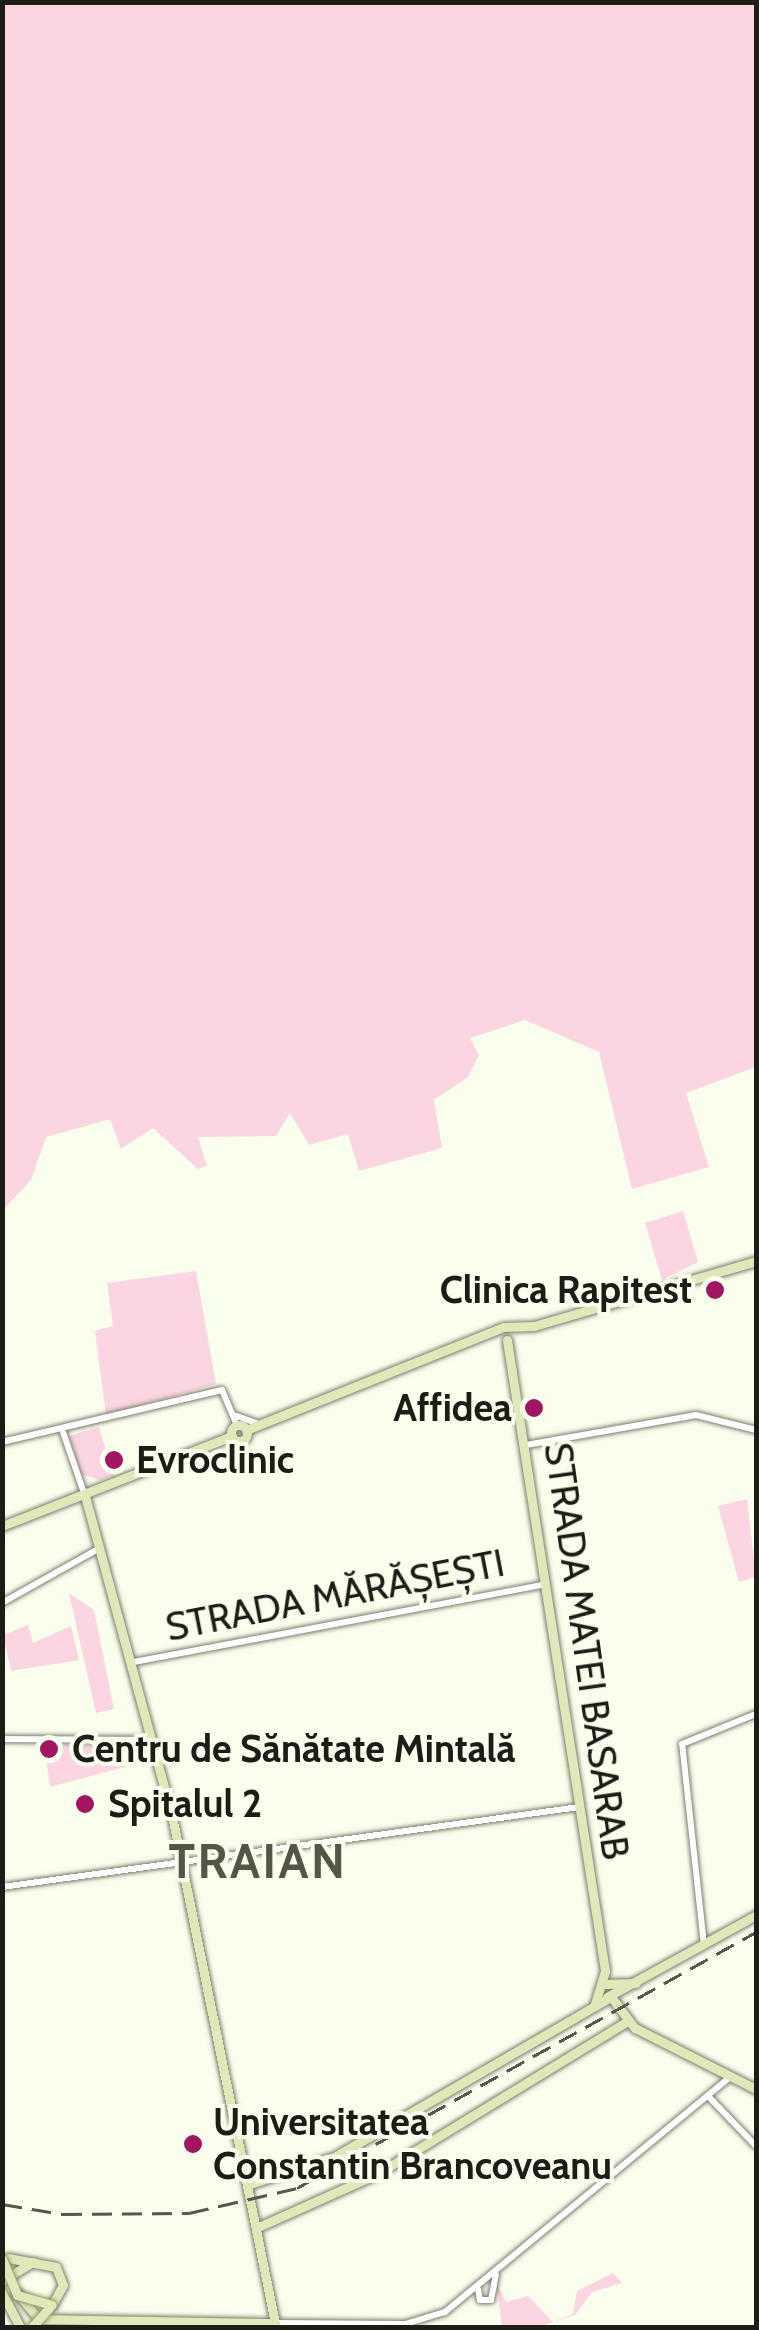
<!DOCTYPE html>
<meta charset="utf-8">
<style>
body{margin:0}
#map{position:relative;width:759px;height:2330px;overflow:hidden;background:#fafeec;font-family:Cabin,sans-serif}
div>[style]{position:absolute}
.green>*{inset:0;background:#fbd5e2}
.roads{filter:drop-shadow(0 0 2px #7b7e6f) drop-shadow(0 0 2px #7b7e6f)}
.minor>*{height:6px;margin:-3px;padding:0 3px;transform-origin:3px;border-radius:3px;background:#fff}
.major>*{height:9px;margin:-4.5px;padding:0 4.5px;transform-origin:4.5px;border-radius:4.5px;background:#dfe8b8}
.major>.ring{margin:-4.5px;padding:0;box-sizing:content-box;background:none;border:9px solid #dfe8b8;border-radius:50%}
.rail>*{height:2.5px;margin-top:-1.25px;transform-origin:0;background:repeating-linear-gradient(90deg,#56584f 0 20px,transparent 0 30px)}
.bridges{filter:drop-shadow(0 0 2px #8d9761) drop-shadow(0 0 2px #8d9761)}
.major-bridge>*{height:9px;margin:-4.5px;padding:0 4.5px;transform-origin:4.5px;border-radius:4.5px;background:#dfe8b8}
.dots>*{width:28px;height:28px;translate:-50% -50%;box-sizing:border-box;border:5px solid #fafeec;border-radius:50%}
span{translate:-50% -50%;white-space:nowrap;text-align:center;line-height:1.15;-webkit-text-stroke:8px #fafeec;paint-order:stroke}
.poi-label{font-size:38px;color:#1c1d17;font-weight:700}
.right{translate:-100% -50%;text-align:right}
.left{translate:0 -50%;text-align:left}
.street-label{font-size:38px;color:#1c1d17}
.district-label{font-size:48px;color:#535647;font-weight:700;letter-spacing:2.5px}
.frame{position:absolute;inset:0;border:5px solid #1c1d17;pointer-events:none}
</style>
<div id="map">
<div class="green">
<i style="clip-path:polygon(3px 2px,756px 3px,756px 1067px,686px 1093px,709px 1167px,632px 1189px,599px 1052px,525px 1020px,470px 1038px,479px 1055px,468px 1077px,434px 1100px,442px 1148px,359px 1171px,348px 1134px,309px 1145px,290px 1113px,276px 1136px,198px 1137px,207px 1166px,198px 1169px,153px 1128px,121px 1149px,110px 1119px,46px 1137px,31px 1180px,3px 1210px)"></i>
<i style="clip-path:polygon(683px 1211px,698px 1262px,662px 1280px,645px 1223px)"></i>
<i style="clip-path:polygon(196px 1271px,216px 1384px,106px 1415px,95px 1331px,113px 1326px,107px 1283px)"></i>
<i style="clip-path:polygon(99px 1427px,114px 1476px,100px 1480px,81px 1474px,69px 1436px)"></i>
<i style="clip-path:polygon(747px 1499px,756px 1577px,739px 1582px,718px 1506px)"></i>
<i style="clip-path:polygon(69px 1593px,94px 1610px,114px 1709px,96px 1713px)"></i>
<i style="clip-path:polygon(28px 1625px,33px 1643px,71px 1626px,79px 1660px,11px 1671px,3px 1635px)"></i>
<i style="clip-path:polygon(44px 1744px,139px 1746px,143px 1762px,50px 1787px)"></i>
<i style="clip-path:polygon(613px 2273px,622px 2283px,592px 2292px,575px 2315px,538px 2327px,502px 2328px,496px 2282px,506px 2302px,528px 2296px,553px 2322px,573px 2314px,577px 2291px)"></i>
</div>
<div class="roads">
<div class="minor">
<i style="left:234px;top:1415px;width:27px;rotate:20deg"></i>
<i style="left:63px;top:1432px;width:68px;rotate:71deg"></i>
<i style="left:2px;top:1442px;width:226px;rotate:-13.3deg"></i>
<i style="left:222px;top:1390px;width:39px;rotate:67deg"></i>
<i style="left:526px;top:1445px;width:173px;rotate:-10deg"></i>
<i style="left:696px;top:1415px;width:62px;rotate:14deg"></i>
<i style="left:2px;top:1603px;width:112px;rotate:-29.3deg"></i>
<i style="left:134px;top:1662px;width:418px;rotate:-10.7deg"></i>
<i style="left:2px;top:1739px;width:149px;rotate:0.4deg"></i>
<i style="left:2px;top:1887px;width:583px;rotate:-7.89deg"></i>
<i style="left:704px;top:1945px;width:202px;rotate:-96.2deg"></i>
<i style="left:682px;top:1744px;width:80px;rotate:-22.1deg"></i>
<i style="left:710px;top:2098px;width:66px;rotate:46.2deg"></i>
<i style="left:478px;top:2289px;width:11px;rotate:80deg"></i>
<i style="left:480px;top:2300px;width:11px"></i>
<i style="left:491px;top:2300px;width:26px;rotate:-79deg"></i>
<i style="left:275px;top:2323px;width:130px;rotate:0.4deg"></i>
<i style="left:405px;top:2324px;width:42px;rotate:-16.7deg"></i>
<i style="left:445px;top:2312px;width:371px;rotate:-39.5deg"></i>
</div>
<div class="major">
<i style="left:507px;top:1340px;width:639px;rotate:81.17deg"></i>
<i style="left:605px;top:1971px;width:37px;rotate:107deg"></i>
<i class="ring" style="left:231px;top:1425px;width:7px;height:7px"></i>
<i style="left:246px;top:1430px;width:277px;rotate:-21.8deg"></i>
<i style="left:503px;top:1327px;width:31px;rotate:-2deg"></i>
<i style="left:534px;top:1326px;width:231px;rotate:-16.3deg"></i>
<i style="left:85px;top:1496px;width:332px;rotate:74.8deg"></i>
<i style="left:172px;top:1816px;width:522px;rotate:78.52deg"></i>
<i style="left:2px;top:1526px;width:247px;rotate:-21.4deg"></i>
<i style="left:605px;top:1984px;width:31px;rotate:-2deg"></i>
<i style="left:607px;top:1997px;width:170px;rotate:-28.8deg"></i>
<i style="left:612px;top:1998px;width:38px;rotate:53deg"></i>
<i style="left:635px;top:2028px;width:136px;rotate:26.8deg"></i>
<i style="left:247px;top:2185px;width:94px;rotate:-18deg"></i>
<i style="left:336px;top:2156px;width:315px;rotate:-30.1deg"></i>
<i style="left:256px;top:2228px;width:133px;rotate:-24.1deg"></i>
<i style="left:377px;top:2174px;width:292px;rotate:-31.4deg"></i>
<i style="left:8px;top:2258px;width:49px;rotate:10.6deg"></i>
<i style="left:56px;top:2267px;width:19px;rotate:69deg"></i>
<i style="left:63px;top:2285px;width:23px;rotate:119deg"></i>
<i style="left:2px;top:2281px;width:36px;rotate:-32deg"></i>
<i style="left:2px;top:2293px;width:40px;rotate:62deg"></i>
<i style="left:17px;top:2293px;width:34px;rotate:50deg"></i>
<i style="left:39px;top:2319px;width:236px;rotate:1deg"></i>
</div>
</div>
<div class="rail">
<i style="left:2px;top:2204px;width:61px;rotate:9.5deg"></i>
<i style="left:62px;top:2214px;width:127px;rotate:-0.5deg"></i>
<i style="left:189px;top:2213px;width:111px;rotate:-13deg"></i>
<i style="left:297px;top:2188px;width:526px;rotate:-29.15deg"></i>
</div>
<div class="bridges">
<div class="major-bridge">
<i style="left:2px;top:2259px;width:39px;rotate:67deg"></i>
<i style="left:17px;top:2295px;width:36px;rotate:16deg"></i>
<i style="left:31px;top:2328px;width:27px;rotate:-48deg"></i>
</div>
</div>
<div class="dots">
<i style="left:715px;top:1290px;background:#a11660"></i>
<i style="left:534px;top:1408px;background:#a11660"></i>
<i style="left:114px;top:1460px;background:#a11660"></i>
<i style="left:49px;top:1749px;background:#a11660"></i>
<i style="left:85px;top:1804px;background:#a11660"></i>
<i style="left:193px;top:2144px;background:#a11660"></i>
</div>
<div class="poi-label">
<span class="right" style="left:692px;top:1290px">Clinica Rapitest</span>
<span class="right" style="left:512px;top:1408px">Affidea</span>
<span class="left" style="left:136px;top:1460px">Evroclinic</span>
<span class="left" style="left:72px;top:1749px">Centru de Sănătate Mintală</span>
<span class="left" style="left:108px;top:1804px">Spitalul 2</span>
<span class="left" style="left:213px;top:2144px">Universitatea<br>Constantin Brancoveanu</span>
</div>
<div class="street-label">
<span style="left:335px;top:1595px;rotate:-11deg">STRADA MĂRĂȘEȘTI</span>
<span style="left:587px;top:1651px;rotate:82deg">STRADA MATEI BASARAB</span>
</div>
<div class="district-label">
<span style="left:258px;top:1862px">TRAIAN</span>
</div>
<div class="frame"></div>
</div>
